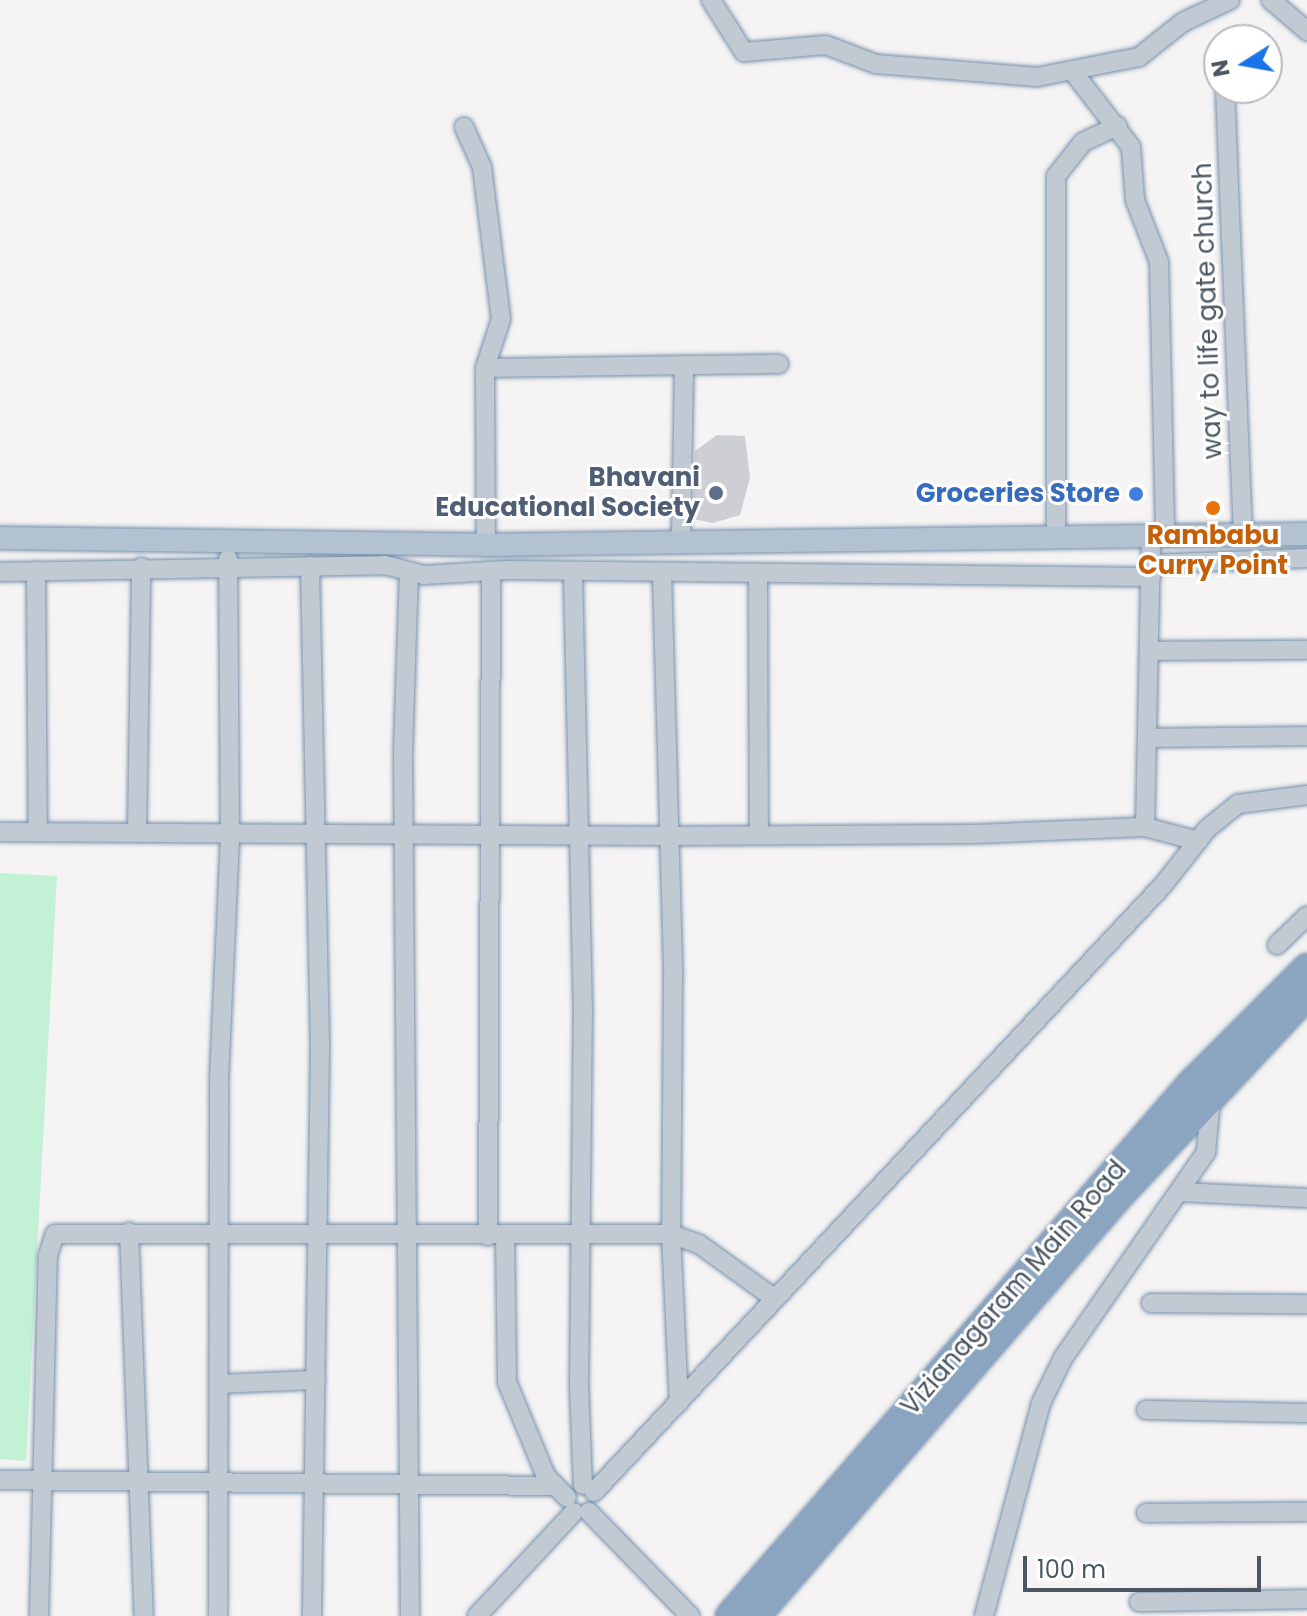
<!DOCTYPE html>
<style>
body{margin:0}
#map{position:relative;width:1307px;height:1616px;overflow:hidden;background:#f5f3f3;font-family:Poppins,sans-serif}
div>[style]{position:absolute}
.green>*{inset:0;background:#c3f1d5}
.building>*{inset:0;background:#cdcfd5}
.roads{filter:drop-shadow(0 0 2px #7690ad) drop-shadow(0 0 2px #7690ad)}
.minor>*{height:18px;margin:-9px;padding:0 9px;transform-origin:9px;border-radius:9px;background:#c1cad2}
.major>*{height:22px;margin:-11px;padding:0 11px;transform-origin:11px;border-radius:11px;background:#b3c2d1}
.highway>*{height:26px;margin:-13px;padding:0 13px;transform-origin:13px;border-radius:13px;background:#8ba5c1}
.dots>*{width:22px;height:22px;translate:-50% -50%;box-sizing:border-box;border:4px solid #fff;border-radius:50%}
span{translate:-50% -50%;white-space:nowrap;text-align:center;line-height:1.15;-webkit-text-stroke:6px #fff;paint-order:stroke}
.street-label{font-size:26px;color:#4a5661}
.service-label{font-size:26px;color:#4e5e75;font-weight:700}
.right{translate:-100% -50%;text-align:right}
.shop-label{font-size:26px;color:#366cbe;font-weight:700}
.food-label{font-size:26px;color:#c56008;font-weight:700}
.north{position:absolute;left:1203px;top:24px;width:80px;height:80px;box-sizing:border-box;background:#fff;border:2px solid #b7bbc0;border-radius:50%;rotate:259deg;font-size:22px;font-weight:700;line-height:32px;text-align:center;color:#4a5661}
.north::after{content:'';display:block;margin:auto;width:28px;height:36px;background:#1a73e8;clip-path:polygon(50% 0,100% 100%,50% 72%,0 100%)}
.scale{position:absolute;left:1023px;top:1556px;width:238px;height:36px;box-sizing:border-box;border:4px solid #4a5661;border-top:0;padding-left:10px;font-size:24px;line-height:28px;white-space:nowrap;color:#4a5661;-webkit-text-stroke:6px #fff;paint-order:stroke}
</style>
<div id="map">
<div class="green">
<i style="clip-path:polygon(0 873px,57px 876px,26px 1461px,0 1459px)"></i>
</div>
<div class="building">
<i style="clip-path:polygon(717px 435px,745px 436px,750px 478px,740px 515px,713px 523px,693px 519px,695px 451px)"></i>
</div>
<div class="roads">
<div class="minor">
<i style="left:711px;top:0;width:62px;rotate:57.6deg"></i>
<i style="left:744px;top:52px;width:82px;rotate:-4.9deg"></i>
<i style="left:826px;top:45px;width:53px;rotate:20.8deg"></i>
<i style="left:876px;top:64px;width:162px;rotate:4.6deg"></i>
<i style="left:1037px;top:77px;width:104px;rotate:-11.1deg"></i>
<i style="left:1139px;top:57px;width:56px;rotate:-38.5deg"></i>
<i style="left:1183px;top:22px;width:52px;rotate:-25.1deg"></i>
<i style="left:1271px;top:0;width:48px;rotate:40.7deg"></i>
<i style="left:1074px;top:73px;width:93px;rotate:52.4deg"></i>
<i style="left:1131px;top:147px;width:53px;rotate:85.7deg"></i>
<i style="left:1135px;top:200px;width:66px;rotate:68.8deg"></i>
<i style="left:1159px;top:262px;width:271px;rotate:88.7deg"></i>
<i style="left:1225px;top:88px;width:444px;rotate:87.7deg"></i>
<i style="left:464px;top:127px;width:44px;rotate:65.8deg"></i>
<i style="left:482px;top:167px;width:153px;rotate:82.9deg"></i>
<i style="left:501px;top:319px;width:52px;rotate:108.1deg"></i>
<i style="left:485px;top:368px;width:177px;rotate:89.7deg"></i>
<i style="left:485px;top:368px;width:294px;rotate:-0.8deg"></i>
<i style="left:1056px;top:535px;width:359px;rotate:-90deg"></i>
<i style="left:1056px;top:176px;width:43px;rotate:-51.5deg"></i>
<i style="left:1083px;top:142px;width:38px;rotate:-25deg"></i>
<i style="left:681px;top:541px;width:176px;rotate:-89deg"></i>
<i style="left:1151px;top:564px;width:156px;rotate:-2.2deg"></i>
<i style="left:310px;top:566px;width:482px;rotate:88.8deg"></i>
<i style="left:320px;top:1048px;width:568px;rotate:90.81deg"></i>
<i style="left:36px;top:571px;width:261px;rotate:89.6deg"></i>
<i style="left:0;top:572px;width:385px;rotate:-1deg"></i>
<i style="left:385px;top:565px;width:40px;rotate:14.4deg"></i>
<i style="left:424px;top:575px;width:84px;rotate:-3.4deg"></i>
<i style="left:508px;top:570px;width:643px;rotate:0.62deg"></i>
<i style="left:409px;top:572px;width:181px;rotate:91.9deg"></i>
<i style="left:403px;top:753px;width:863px;rotate:89.54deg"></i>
<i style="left:573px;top:572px;width:433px;rotate:88.7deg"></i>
<i style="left:583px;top:1005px;width:381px;rotate:90.6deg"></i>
<i style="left:579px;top:1386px;width:99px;rotate:87.7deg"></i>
<i style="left:662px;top:572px;width:405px;rotate:88.4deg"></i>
<i style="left:673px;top:977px;width:257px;rotate:90.4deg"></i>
<i style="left:671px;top:1234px;width:169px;rotate:87.3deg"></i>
<i style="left:758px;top:573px;width:262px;rotate:89.8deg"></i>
<i style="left:1150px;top:651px;width:157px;rotate:-0.4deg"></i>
<i style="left:1148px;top:738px;width:159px;rotate:-0.7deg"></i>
<i style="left:1145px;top:827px;width:293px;rotate:-88.8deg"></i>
<i style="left:0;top:832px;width:670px;rotate:0.34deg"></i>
<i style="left:670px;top:836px;width:303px;rotate:-0.4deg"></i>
<i style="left:973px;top:834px;width:172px;rotate:-2.3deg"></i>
<i style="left:1145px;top:827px;width:55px;rotate:14.8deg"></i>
<i style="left:137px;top:833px;width:266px;rotate:-89.1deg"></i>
<i style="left:1277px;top:945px;width:42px;rotate:-44deg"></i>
<i style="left:1179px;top:1192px;width:128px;rotate:2.7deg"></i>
<i style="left:129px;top:1232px;width:384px;rotate:87.8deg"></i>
<i style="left:488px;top:1236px;width:665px;rotate:-89.74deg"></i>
<i style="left:505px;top:1236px;width:146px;rotate:89.2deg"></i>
<i style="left:507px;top:1382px;width:102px;rotate:67.5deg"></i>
<i style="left:546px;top:1476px;width:30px;rotate:46deg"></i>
<i style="left:1151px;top:1303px;width:156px;rotate:0.4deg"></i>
<i style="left:220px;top:1384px;width:96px;rotate:-2.4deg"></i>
<i style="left:1146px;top:1410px;width:161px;rotate:1.1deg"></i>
<i style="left:0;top:1480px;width:553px;rotate:0.62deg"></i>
<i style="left:594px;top:1492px;width:832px;rotate:-46.85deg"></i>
<i style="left:1163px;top:885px;width:71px;rotate:-51.8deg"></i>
<i style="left:1207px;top:829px;width:40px;rotate:-39deg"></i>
<i style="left:1238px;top:804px;width:70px;rotate:-7.4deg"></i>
<i style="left:589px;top:1512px;width:145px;rotate:45.8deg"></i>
<i style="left:1146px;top:1513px;width:161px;rotate:-0.4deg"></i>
<i style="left:1139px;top:1602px;width:168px;rotate:-1deg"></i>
<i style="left:39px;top:1616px;width:361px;rotate:-88.6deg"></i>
<i style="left:48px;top:1255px;width:22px;rotate:-72deg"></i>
<i style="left:55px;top:1234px;width:616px"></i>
<i style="left:671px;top:1234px;width:30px;rotate:20deg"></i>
<i style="left:699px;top:1244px;width:92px;rotate:35.8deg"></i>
<i style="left:218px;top:1616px;width:537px;rotate:-89.89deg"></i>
<i style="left:219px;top:1079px;width:246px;rotate:-87.4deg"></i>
<i style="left:230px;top:833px;width:274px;rotate:-90.4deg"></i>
<i style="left:477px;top:1616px;width:142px;rotate:-47deg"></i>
<i style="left:984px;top:1616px;width:220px;rotate:-75deg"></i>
<i style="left:1041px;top:1403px;width:50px;rotate:-63.9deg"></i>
<i style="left:1063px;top:1358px;width:251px;rotate:-55.2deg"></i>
<i style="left:1206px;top:1152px;width:53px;rotate:-84.6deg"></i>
</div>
<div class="major">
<i style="left:0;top:538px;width:486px;rotate:0.8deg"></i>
<i style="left:486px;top:545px;width:821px;rotate:-0.77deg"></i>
</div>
<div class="highway">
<i style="left:729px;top:1616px;width:704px;rotate:-49.09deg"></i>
<i style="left:1190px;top:1084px;width:165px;rotate:-45deg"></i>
<i style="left:757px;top:1616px;width:552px;rotate:-49.18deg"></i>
<i style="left:1118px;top:1198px;width:277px;rotate:-46.9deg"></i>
</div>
</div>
<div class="dots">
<i style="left:716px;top:493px;background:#5c6f8a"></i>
<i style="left:1136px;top:494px;background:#3f7fe0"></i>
<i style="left:1213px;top:508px;background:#e8710a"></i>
</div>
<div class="street-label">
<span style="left:1208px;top:311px;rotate:-92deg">way to life gate church</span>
<span style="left:1014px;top:1288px;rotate:-49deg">Vizianagaram Main Road</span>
</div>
<div class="service-label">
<span class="right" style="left:700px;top:493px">Bhavani<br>Educational Society</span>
</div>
<div class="shop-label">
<span class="right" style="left:1120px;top:494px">Groceries Store</span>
</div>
<div class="food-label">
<span style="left:1213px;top:551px">Rambabu<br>Curry Point</span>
</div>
<div class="north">N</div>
<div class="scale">100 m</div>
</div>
